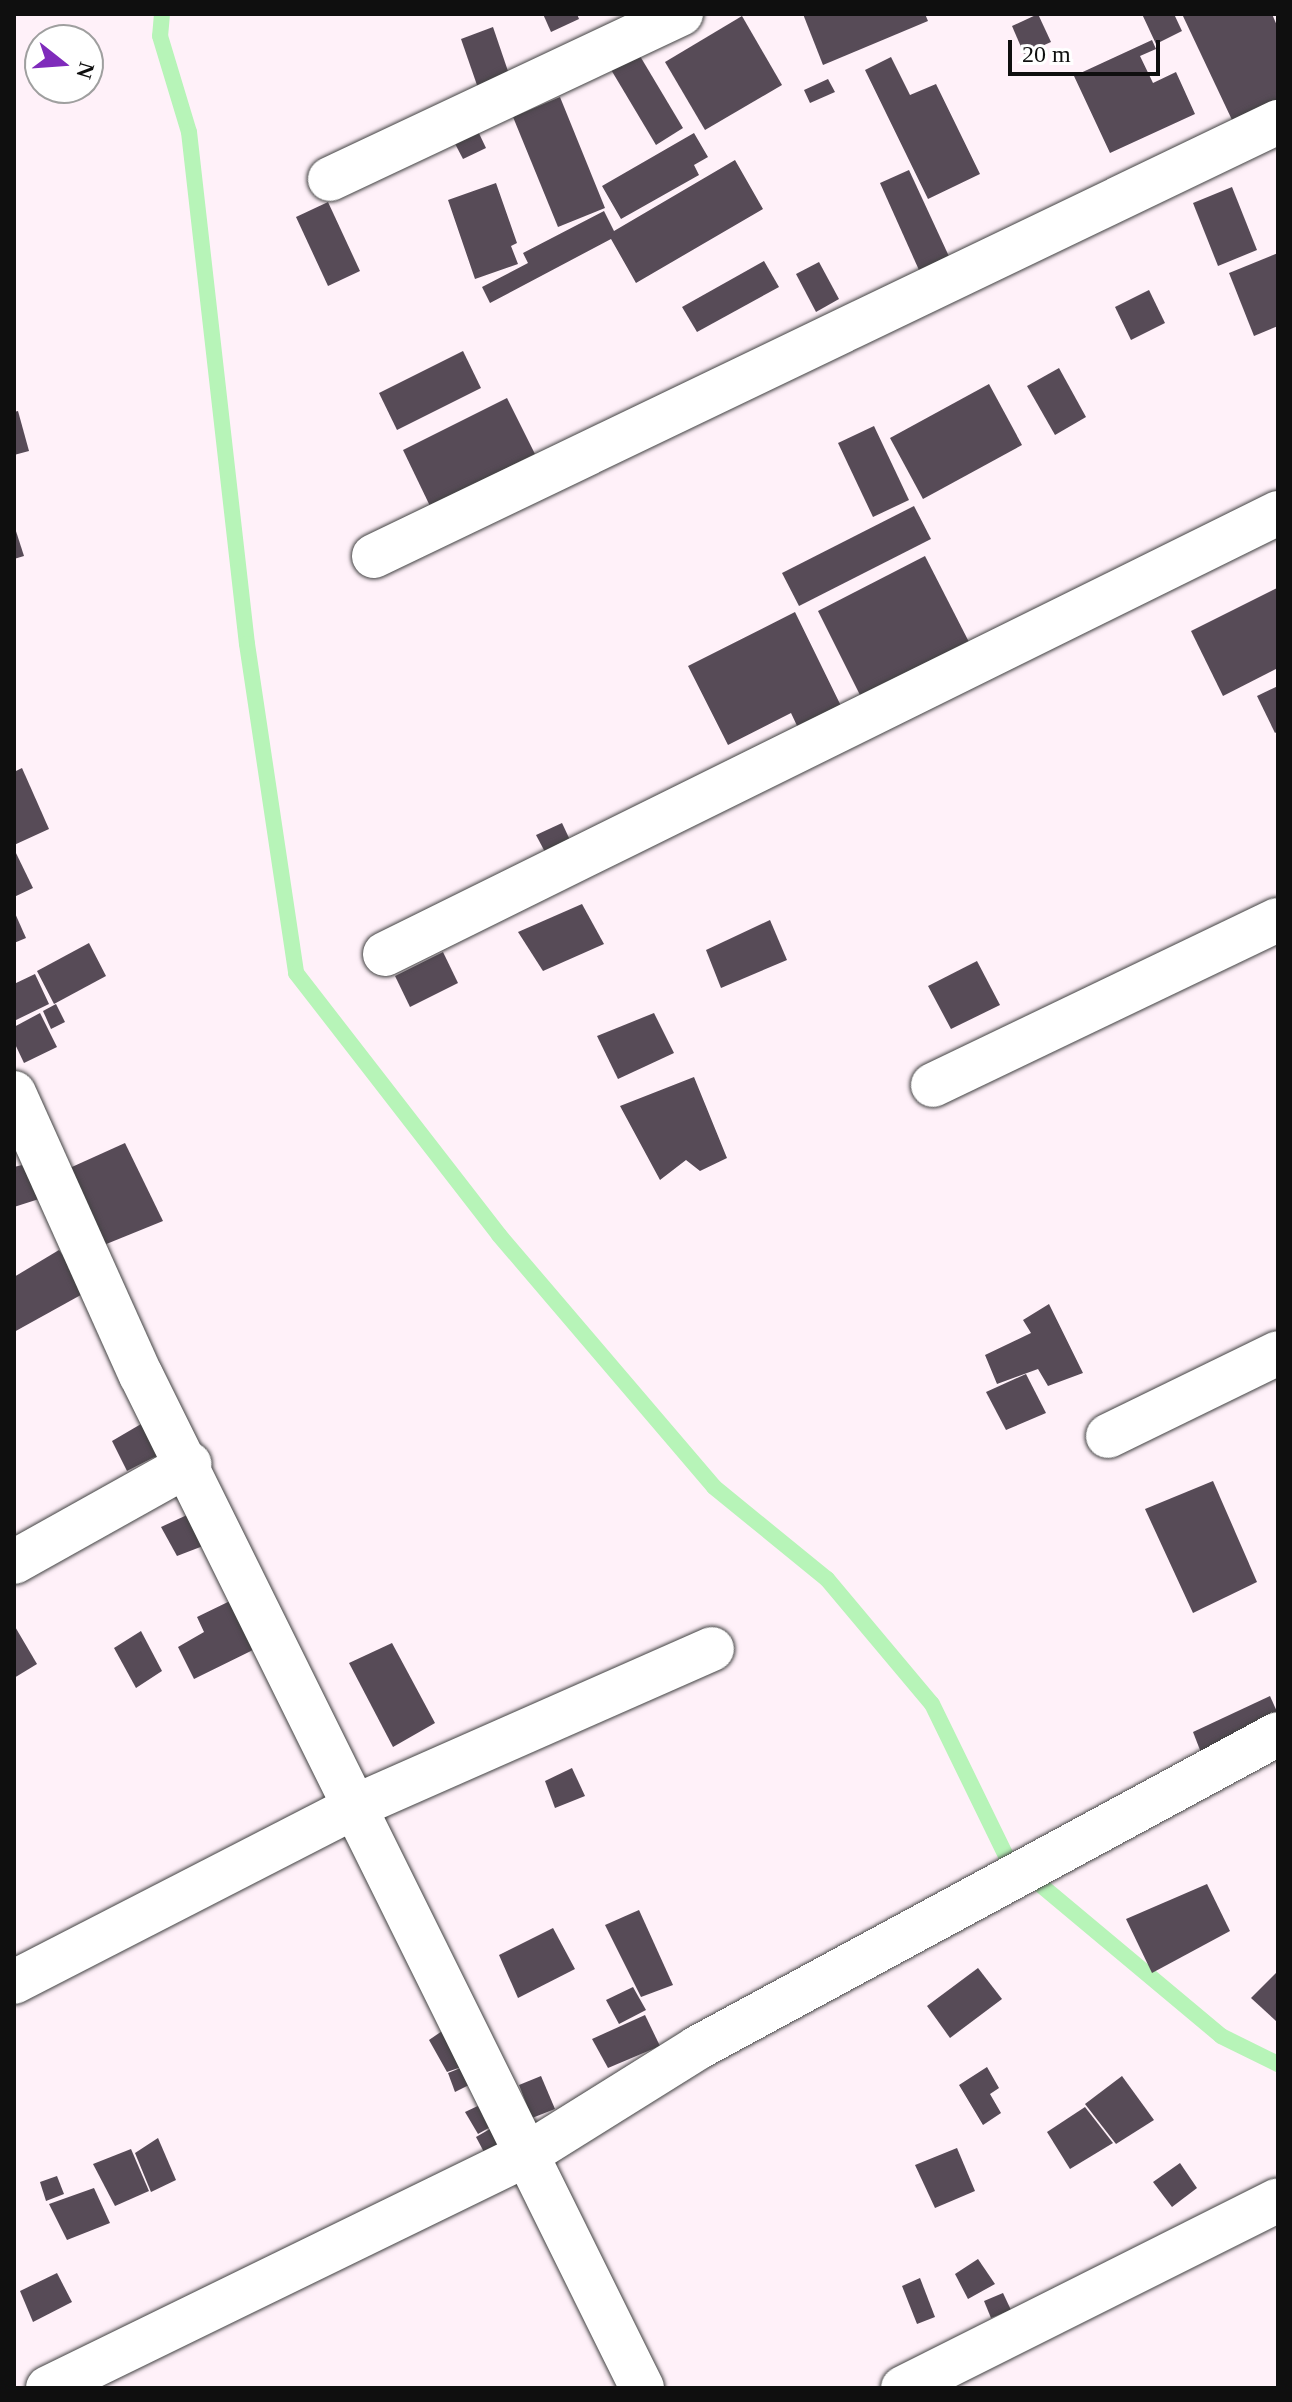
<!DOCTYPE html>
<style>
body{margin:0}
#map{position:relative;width:1292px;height:2402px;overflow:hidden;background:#fff1f9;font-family:"Times New Roman",serif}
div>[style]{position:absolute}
.stream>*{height:16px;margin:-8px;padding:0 8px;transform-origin:8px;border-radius:8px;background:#b7f4b8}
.building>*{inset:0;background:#574b57}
.roads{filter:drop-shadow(0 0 2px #424242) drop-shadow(0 0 2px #424242)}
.street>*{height:44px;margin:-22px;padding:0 22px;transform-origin:22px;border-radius:22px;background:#fff}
span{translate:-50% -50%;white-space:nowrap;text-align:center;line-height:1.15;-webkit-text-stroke:8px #fff;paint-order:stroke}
.frame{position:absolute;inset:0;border:16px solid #0f0f0f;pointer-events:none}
.north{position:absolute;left:24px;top:24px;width:80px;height:80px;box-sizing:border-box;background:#fff;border:2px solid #9f9f9f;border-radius:50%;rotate:107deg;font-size:22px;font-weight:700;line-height:32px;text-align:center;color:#0f0f0f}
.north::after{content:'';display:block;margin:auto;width:28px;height:36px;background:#7f2bbb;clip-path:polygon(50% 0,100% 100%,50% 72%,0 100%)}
.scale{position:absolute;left:1008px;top:40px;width:152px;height:36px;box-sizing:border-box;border:4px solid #0f0f0f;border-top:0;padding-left:10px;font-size:24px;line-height:28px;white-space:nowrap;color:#0f0f0f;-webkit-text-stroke:6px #fff;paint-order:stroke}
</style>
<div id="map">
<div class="stream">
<i style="left:162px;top:14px;width:22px;rotate:95deg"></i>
<i style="left:160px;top:36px;width:100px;rotate:73.2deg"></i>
<i style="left:189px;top:132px;width:515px;rotate:83.54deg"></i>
<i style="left:247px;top:644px;width:333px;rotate:81.5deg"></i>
<i style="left:296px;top:973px;width:331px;rotate:52.2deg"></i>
<i style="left:499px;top:1235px;width:331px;rotate:49.5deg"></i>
<i style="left:714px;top:1487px;width:146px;rotate:39.2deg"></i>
<i style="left:827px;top:1579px;width:163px;rotate:50deg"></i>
<i style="left:932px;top:1704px;width:169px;rotate:64deg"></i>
<i style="left:1006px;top:1856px;width:280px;rotate:39.9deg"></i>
<i style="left:1221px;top:2036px;width:64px;rotate:26.2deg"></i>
</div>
<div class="building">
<i style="clip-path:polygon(543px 14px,577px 14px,579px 19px,551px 32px)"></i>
<i style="clip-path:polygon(803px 14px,925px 14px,928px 21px,823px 65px)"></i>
<i style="clip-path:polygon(1038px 14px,1051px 42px,1024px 54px,1012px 26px)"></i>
<i style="clip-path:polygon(1142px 14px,1174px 14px,1182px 31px,1156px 44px)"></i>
<i style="clip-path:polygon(1182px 14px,1272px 14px,1278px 28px,1278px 100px,1233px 122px)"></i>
<i style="clip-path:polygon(742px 16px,782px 85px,705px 130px,665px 62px)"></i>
<i style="clip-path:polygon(493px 27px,510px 77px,478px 88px,461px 39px)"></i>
<i style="clip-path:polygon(1152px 40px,1156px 49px,1140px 56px,1153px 83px,1176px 72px,1195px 114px,1110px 153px,1074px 76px)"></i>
<i style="clip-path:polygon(637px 51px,683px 128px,656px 145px,610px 68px)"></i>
<i style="clip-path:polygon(891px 57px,910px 95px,936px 84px,980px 174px,928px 199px,865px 70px)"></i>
<i style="clip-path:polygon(828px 79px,835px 92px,810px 103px,804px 90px)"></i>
<i style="clip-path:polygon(560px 97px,605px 208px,558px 227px,513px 117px)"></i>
<i style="clip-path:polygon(476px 127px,486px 148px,463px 159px,452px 138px)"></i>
<i style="clip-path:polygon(694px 133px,708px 157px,694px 165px,699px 175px,621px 219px,602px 186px)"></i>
<i style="clip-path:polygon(735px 160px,763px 209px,636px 283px,611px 239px,490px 303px,482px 287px,528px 263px,523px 253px,604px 211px,614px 231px)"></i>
<i style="clip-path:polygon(909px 170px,953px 265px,923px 279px,880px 183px)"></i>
<i style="clip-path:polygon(496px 183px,517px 243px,511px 246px,518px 264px,475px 279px,448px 200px)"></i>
<i style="clip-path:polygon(1232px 187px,1257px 250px,1218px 266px,1193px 203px)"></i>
<i style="clip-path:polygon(328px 202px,360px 271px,328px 286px,296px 217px)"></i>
<i style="clip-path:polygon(1278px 253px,1278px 326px,1254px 336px,1229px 273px)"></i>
<i style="clip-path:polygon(764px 261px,779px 287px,697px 332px,682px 307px)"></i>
<i style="clip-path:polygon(819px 262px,839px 299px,816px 312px,796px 274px)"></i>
<i style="clip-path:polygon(1149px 290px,1165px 323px,1131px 340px,1115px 307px)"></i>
<i style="clip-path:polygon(463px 351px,481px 388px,397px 430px,379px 393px)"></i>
<i style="clip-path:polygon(1059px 368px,1086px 417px,1055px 435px,1027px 386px)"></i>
<i style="clip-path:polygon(989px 384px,1022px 445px,923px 499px,890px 438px)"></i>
<i style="clip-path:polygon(507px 398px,535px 454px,430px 506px,403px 450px)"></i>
<i style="clip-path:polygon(18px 411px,29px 451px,14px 455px,14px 412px)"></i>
<i style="clip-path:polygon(874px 426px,909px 500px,873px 517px,838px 443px)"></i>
<i style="clip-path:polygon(914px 506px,931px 539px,799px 606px,782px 573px)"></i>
<i style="clip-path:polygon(14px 525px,24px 556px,14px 559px)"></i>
<i style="clip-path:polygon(925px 556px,969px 642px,861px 697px,818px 611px)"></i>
<i style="clip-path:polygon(1277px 588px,1278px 668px,1223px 696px,1191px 631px)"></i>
<i style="clip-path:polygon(795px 612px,843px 710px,800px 732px,791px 713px,728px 745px,688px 666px)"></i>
<i style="clip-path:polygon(1278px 686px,1278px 731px,1275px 733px,1257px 696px)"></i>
<i style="clip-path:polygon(22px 768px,49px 829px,14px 845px,14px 772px)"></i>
<i style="clip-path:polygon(562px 823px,570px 840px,545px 852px,536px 835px)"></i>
<i style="clip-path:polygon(14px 849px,33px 888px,14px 897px)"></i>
<i style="clip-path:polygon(582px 904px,604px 944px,543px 971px,518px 932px)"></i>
<i style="clip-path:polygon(14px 911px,26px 938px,14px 943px)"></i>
<i style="clip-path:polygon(770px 920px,787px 960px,721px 988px,706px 950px)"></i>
<i style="clip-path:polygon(89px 943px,106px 976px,54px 1004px,37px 971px)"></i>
<i style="clip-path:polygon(443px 952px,458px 983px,410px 1007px,395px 976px)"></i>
<i style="clip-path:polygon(977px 961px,1000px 1005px,951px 1029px,928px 986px)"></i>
<i style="clip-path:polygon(35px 974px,49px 1004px,14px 1021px,14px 984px)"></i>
<i style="clip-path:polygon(56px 1004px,65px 1022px,51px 1029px,43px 1011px)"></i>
<i style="clip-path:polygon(40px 1013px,57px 1047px,24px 1063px,14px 1042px,14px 1027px)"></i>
<i style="clip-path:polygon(654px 1013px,674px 1053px,618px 1079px,597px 1036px)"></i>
<i style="clip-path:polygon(694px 1077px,727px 1158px,700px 1171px,686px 1160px,660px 1180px,620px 1106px)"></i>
<i style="clip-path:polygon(125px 1143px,163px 1221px,99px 1247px,63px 1171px)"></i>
<i style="clip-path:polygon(22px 1165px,39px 1199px,14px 1207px,14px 1167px)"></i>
<i style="clip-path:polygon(59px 1250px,88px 1291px,14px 1332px,14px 1277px)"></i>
<i style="clip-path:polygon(1049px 1304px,1083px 1373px,1048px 1386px,1038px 1369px,997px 1384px,985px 1355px,1031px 1333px,1023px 1320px)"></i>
<i style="clip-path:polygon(1026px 1374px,1046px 1413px,1006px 1430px,986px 1392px)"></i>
<i style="clip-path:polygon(153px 1417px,170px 1449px,127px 1471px,112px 1441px)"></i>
<i style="clip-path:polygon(1213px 1481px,1257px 1582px,1193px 1613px,1145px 1509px)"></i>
<i style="clip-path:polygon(187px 1515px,203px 1546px,177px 1556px,161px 1527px)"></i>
<i style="clip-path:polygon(232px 1600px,257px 1648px,194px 1679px,178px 1647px,204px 1632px,197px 1617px)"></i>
<i style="clip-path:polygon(14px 1625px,37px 1664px,14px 1678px)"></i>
<i style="clip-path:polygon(141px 1631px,162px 1671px,136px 1688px,114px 1648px)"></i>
<i style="clip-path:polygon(392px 1643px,435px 1723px,393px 1747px,349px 1663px)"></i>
<i style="clip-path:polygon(1270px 1696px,1278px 1714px,1207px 1768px,1193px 1732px)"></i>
<i style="clip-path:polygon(572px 1768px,585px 1796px,555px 1808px,545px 1781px)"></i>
<i style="clip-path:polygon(1207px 1884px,1230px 1931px,1152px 1973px,1126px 1919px)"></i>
<i style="clip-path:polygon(639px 1910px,673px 1985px,641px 1997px,605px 1925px)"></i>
<i style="clip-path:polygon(553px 1928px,575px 1969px,518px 1998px,499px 1955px)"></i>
<i style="clip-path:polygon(978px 1968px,1002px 1999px,950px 2038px,927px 2006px)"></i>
<i style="clip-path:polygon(1278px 1971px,1278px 2019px,1276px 2021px,1251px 1998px)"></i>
<i style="clip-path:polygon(633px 1987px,646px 2010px,619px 2024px,606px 2000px)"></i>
<i style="clip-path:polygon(645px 2015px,660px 2046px,608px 2068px,592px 2039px)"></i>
<i style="clip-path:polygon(445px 2029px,464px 2066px,447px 2072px,429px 2040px)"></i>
<i style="clip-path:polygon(468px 2065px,475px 2082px,455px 2092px,448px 2073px)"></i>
<i style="clip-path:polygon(987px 2067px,999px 2088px,990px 2094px,1001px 2113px,983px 2125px,959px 2085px)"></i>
<i style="clip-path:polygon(541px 2076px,555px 2109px,532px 2118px,519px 2085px)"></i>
<i style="clip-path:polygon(1122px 2076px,1154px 2120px,1116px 2144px,1085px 2104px)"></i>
<i style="clip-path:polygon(482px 2104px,494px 2125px,478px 2134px,465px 2112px)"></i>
<i style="clip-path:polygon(1085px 2107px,1113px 2143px,1070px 2169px,1047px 2132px)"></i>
<i style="clip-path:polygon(502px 2122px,511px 2140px,485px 2154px,476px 2137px)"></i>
<i style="clip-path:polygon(158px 2138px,176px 2180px,151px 2192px,135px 2153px)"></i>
<i style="clip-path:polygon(957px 2148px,975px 2191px,935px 2208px,915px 2165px)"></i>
<i style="clip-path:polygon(131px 2149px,149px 2191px,115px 2206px,93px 2164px)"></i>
<i style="clip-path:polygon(1180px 2163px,1197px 2188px,1172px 2207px,1153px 2182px)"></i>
<i style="clip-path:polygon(57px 2176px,64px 2194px,46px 2201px,40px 2182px)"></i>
<i style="clip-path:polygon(94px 2188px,110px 2223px,67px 2240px,49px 2204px)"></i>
<i style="clip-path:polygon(978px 2259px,995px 2284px,968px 2299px,955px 2274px)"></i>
<i style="clip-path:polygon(57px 2273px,72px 2302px,33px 2322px,20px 2291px)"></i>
<i style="clip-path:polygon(920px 2278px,935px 2317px,917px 2324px,902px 2286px)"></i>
<i style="clip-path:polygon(1003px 2293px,1011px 2310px,991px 2318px,984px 2301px)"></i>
</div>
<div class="roads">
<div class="street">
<i style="left:330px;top:179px;width:388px;rotate:-25.2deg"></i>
<i style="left:374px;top:556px;width:1003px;rotate:-25.65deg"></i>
<i style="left:385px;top:954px;width:996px;rotate:-26.28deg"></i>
<i style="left:933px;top:1085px;width:382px;rotate:-25.6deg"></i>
<i style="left:14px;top:1093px;width:309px;rotate:65.8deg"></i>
<i style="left:141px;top:1375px;width:1130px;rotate:63.68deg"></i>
<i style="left:1108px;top:1436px;width:189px;rotate:-26deg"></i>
<i style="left:14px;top:1562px;width:201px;rotate:-29.2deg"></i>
<i style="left:14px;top:1982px;width:385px;rotate:-27.2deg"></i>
<i style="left:356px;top:1806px;width:389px;rotate:-23.8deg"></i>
<i style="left:48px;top:2388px;width:532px;rotate:-25.99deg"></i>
<i style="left:526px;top:2155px;width:202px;rotate:-32deg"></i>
<i style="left:697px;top:2048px;width:660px;rotate:-28.39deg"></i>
<i style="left:903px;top:2388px;width:419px;rotate:-26.6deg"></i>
</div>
</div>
<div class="frame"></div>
<div class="north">N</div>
<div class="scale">20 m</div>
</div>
